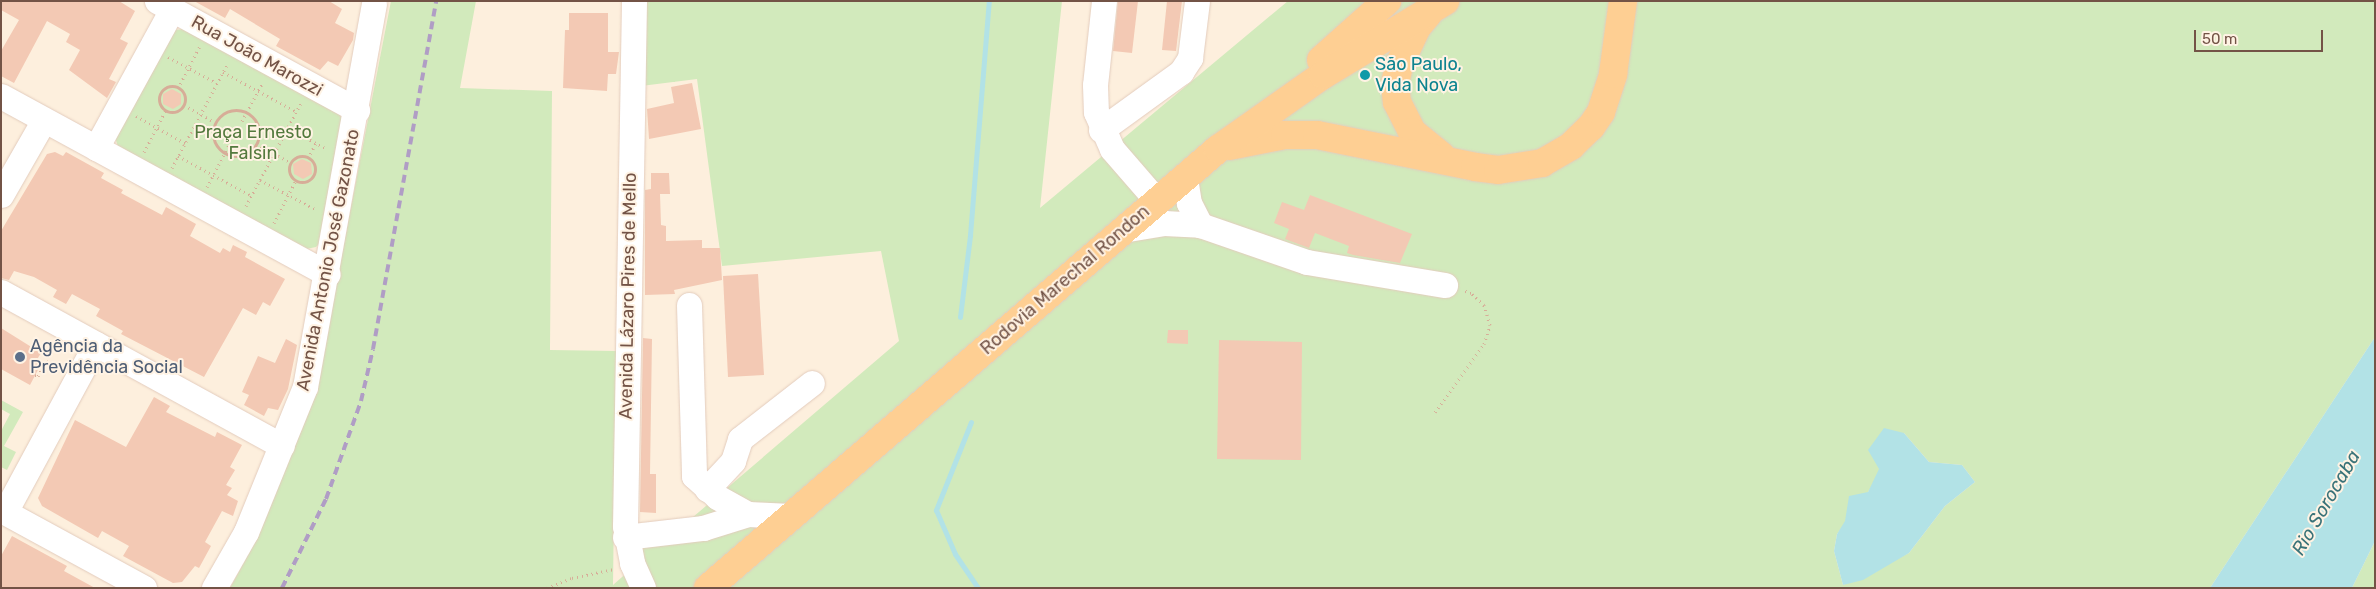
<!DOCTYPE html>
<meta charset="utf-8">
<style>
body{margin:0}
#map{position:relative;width:2376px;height:589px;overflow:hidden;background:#fdefdd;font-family:Rubik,sans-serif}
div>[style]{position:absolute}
.green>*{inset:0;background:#d2eabc}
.water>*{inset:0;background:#b2e2e6}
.stream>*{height:5px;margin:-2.5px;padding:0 2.5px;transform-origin:2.5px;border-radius:2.5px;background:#b2e2e6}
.building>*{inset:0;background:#f3c9b4}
.path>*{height:3px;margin-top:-1.5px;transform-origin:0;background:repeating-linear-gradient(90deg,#d7ad98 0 1px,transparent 0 5px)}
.path>.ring{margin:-1.5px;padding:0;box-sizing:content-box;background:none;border:3px solid #d7ad98;border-radius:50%}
.roads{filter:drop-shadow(0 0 1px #e3ccbd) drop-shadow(0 0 1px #e3ccbd)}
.minor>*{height:25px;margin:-12.5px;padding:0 12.5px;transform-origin:12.5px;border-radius:12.5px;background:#fff}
.major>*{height:28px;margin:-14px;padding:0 14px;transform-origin:14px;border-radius:14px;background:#fecf93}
.rail>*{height:4px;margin-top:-2px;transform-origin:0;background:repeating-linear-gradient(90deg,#b09dc5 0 8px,transparent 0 13px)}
.dots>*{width:14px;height:14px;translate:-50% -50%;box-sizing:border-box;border:2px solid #fff3e4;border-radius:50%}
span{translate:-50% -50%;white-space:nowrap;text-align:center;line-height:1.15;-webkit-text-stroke:4px #fff3e4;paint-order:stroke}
.street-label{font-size:18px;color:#735346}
.culture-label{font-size:18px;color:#0d838f}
.left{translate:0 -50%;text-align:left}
.park-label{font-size:18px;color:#53793d}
.service-label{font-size:18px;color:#4e5e75}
.water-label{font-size:19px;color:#3a7379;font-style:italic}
.frame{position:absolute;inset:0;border:2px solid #735346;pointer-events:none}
.scale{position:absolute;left:2194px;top:30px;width:129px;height:22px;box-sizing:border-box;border:2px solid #735346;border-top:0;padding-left:6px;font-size:15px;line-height:18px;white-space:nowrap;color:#735346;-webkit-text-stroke:4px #fff3e4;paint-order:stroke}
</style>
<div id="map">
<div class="green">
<i style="clip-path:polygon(evenodd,391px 1px,476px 1px,460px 88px,552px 91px,550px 350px,616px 351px,613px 585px,639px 562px,635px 546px,665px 541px,899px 341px,881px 251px,722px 266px,697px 79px,641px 86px,644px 1px,1062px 1px,1040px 208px,1288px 1px,2375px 1px,2375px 337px,2210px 588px,230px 588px,256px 540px,317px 382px,391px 1px,1904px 433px,1929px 462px,1962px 465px,1975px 482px,1945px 506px,1909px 553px,1843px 585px,1834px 551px,1837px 534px,1868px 492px,1904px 433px)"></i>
<i style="clip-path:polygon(185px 29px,340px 115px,342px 119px,320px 243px,316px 247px,306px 249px,118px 147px,115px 137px,174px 30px)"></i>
<i style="clip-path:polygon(1px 400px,23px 412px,4px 446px,16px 452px,7px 470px,1px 467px,1px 431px,10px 414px,1px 409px)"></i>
<i style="clip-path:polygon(2375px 541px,2375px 588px,2352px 588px)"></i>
</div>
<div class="water">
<i style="clip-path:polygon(2375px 337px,2375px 541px,2352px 588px,2210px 588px)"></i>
<i style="clip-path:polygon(1884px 428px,1904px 433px,1929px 462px,1962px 465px,1975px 482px,1945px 506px,1909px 553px,1863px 580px,1843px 585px,1834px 551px,1837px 534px,1845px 521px,1849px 496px,1868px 492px,1879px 469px,1868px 450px)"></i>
</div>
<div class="stream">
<i style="left:960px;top:317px;width:83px;rotate:-83deg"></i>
<i style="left:970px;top:235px;width:235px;rotate:-85.4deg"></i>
<i style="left:971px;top:422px;width:95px;rotate:111.7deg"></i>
<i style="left:936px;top:510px;width:48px;rotate:66.6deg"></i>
<i style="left:955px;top:554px;width:41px;rotate:55.9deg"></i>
</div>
<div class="building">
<i style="clip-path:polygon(1px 1px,119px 1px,135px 11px,120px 39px,128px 43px,109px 79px,116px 82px,107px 98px,69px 70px,80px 50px,66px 42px,70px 34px,47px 21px,14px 83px,1px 76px,1px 51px,19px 20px,1px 10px)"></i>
<i style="clip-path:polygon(194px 1px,329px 1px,342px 9px,335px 23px,354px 33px,353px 40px,338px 66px,328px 61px,320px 70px,276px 46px,280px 39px,230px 9px,225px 18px)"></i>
<i style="clip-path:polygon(1118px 1px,1138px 1px,1132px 53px,1113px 51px)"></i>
<i style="clip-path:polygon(1167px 1px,1182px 1px,1176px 51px,1162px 50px)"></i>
<i style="clip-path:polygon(569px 13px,608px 13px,608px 52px,619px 52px,616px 74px,608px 74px,607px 91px,563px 88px,565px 30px,569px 30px)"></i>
<i style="clip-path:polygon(692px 83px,701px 129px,649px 139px,647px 109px,674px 103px,671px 87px)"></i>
<i style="clip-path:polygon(172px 89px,181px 94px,181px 104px,173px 109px,163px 104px,163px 94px)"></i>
<i style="clip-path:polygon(55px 152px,63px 156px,66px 152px,104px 173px,101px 178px,123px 190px,121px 193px,162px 215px,166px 207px,196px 224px,190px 236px,220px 253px,223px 248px,230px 252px,233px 245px,247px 252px,245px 257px,285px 279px,270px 306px,263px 302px,256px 315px,243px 308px,204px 377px,121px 334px,123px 331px,96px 316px,100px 309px,72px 294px,66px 304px,53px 297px,57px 290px,34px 277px,14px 271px,9px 280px,1px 278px,1px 231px,47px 154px)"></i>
<i style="clip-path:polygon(302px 159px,311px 163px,312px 174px,303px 179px,294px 174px,293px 164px)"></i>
<i style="clip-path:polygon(651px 173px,669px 173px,670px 194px,660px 194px,661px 225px,666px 226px,666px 241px,702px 240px,702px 248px,720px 248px,722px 280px,674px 290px,675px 294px,645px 295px,645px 190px,651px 189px)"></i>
<i style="clip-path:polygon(1310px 195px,1412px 234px,1400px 263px,1353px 255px,1347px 253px,1349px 246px,1315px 233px,1309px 248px,1285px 239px,1289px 229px,1274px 223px,1282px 202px,1304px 210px)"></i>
<i style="clip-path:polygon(758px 274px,764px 375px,728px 377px,723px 276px)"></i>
<i style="clip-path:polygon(1px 328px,41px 353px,36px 361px,41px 364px,30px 385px,1px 369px)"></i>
<i style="clip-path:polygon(1168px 330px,1188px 330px,1188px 344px,1167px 343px)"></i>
<i style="clip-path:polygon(643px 338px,652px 339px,650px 474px,656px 474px,656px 513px,640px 512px)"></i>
<i style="clip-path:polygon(286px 339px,297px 345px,288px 389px,278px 410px,268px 408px,264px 416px,244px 405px,249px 395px,242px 392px,258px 356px,275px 363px)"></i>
<i style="clip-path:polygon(1219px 340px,1302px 342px,1301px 460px,1217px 459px)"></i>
<i style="clip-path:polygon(154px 397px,170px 406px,166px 412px,215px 437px,217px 432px,242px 445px,230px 467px,235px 470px,226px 485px,232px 488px,227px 495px,238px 501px,233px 516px,222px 511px,205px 542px,211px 546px,199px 568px,195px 566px,182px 582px,173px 583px,123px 556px,129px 546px,102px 531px,98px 538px,42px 506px,38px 498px,75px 420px,126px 447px)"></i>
<i style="clip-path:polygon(12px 536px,67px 566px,64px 571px,95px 588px,1px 588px,1px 556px)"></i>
</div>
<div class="path">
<i style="left:168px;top:57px;width:55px;rotate:28deg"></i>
<i style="left:223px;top:72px;width:84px;rotate:28.4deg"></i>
<i class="ring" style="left:159px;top:86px;width:23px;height:23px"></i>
<i style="left:178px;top:88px;width:47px;rotate:-62.4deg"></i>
<i style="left:184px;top:105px;width:35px;rotate:29deg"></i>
<i class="ring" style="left:213px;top:110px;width:43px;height:43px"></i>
<i style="left:136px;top:116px;width:56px;rotate:28.9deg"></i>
<i style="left:242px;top:121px;width:44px;rotate:-61.7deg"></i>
<i style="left:288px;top:128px;width:44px;rotate:28.3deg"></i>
<i style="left:256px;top:144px;width:40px;rotate:28deg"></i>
<i style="left:144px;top:152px;width:47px;rotate:-62.4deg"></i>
<i style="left:178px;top:156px;width:84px;rotate:28.4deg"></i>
<i class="ring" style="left:289px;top:156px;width:23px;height:23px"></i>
<i style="left:308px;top:158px;width:17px;rotate:-62deg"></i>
<i style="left:172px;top:168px;width:119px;rotate:-61.9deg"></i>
<i style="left:260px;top:180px;width:64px;rotate:27.8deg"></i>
<i style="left:207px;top:187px;width:47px;rotate:-62.4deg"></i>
<i style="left:246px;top:206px;width:119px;rotate:-61.9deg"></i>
<i style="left:274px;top:223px;width:48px;rotate:-62.9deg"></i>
<i style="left:35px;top:375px;width:3px;rotate:18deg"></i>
<i style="left:38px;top:376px;width:17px;rotate:-62deg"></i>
<i style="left:46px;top:361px;width:17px;rotate:28deg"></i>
<i style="left:1435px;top:412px;width:84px;rotate:-54.2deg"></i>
<i style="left:1484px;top:344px;width:20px;rotate:-72deg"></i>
<i style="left:1490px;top:325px;width:21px;rotate:-107deg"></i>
<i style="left:1484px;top:305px;width:18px;rotate:-137deg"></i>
<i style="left:1471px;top:293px;width:9px;rotate:-159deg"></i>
<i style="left:547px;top:588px;width:27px;rotate:-22deg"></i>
<i style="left:572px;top:578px;width:43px;rotate:-12.1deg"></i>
</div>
<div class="roads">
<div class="minor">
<i style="left:157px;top:1px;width:228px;rotate:28.6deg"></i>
<i style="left:634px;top:1px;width:525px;rotate:90.98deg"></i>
<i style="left:625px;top:526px;width:38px;rotate:79deg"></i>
<i style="left:632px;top:563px;width:27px;rotate:66deg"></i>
<i style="left:1104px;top:1px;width:84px;rotate:96.1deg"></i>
<i style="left:1095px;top:85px;width:27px;rotate:88deg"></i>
<i style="left:1096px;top:112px;width:40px;rotate:66.6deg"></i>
<i style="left:1112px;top:149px;width:69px;rotate:49.1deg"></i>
<i style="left:1px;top:96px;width:372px;rotate:28.6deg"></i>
<i style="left:1101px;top:130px;width:99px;rotate:-35.9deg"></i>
<i style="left:1181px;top:72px;width:17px;rotate:-57deg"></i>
<i style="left:1190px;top:58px;width:57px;rotate:-83deg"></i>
<i style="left:96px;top:148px;width:158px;rotate:-61.3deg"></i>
<i style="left:1185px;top:178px;width:25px;rotate:81deg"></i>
<i style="left:1189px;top:203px;width:25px;rotate:63deg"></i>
<i style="left:1px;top:195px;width:86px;rotate:-60.2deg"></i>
<i style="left:1122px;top:230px;width:43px;rotate:-9.5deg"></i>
<i style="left:1164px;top:223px;width:36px;rotate:3deg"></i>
<i style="left:1200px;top:225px;width:113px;rotate:19.1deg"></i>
<i style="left:1307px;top:262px;width:140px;rotate:9.5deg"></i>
<i style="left:1px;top:292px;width:320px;rotate:28.7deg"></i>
<i style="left:689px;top:305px;width:171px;rotate:88.3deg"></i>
<i style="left:694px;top:476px;width:31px;rotate:42deg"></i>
<i style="left:717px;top:497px;width:35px;rotate:29deg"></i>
<i style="left:707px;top:489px;width:38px;rotate:-47deg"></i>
<i style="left:733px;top:461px;width:23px;rotate:-72deg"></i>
<i style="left:740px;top:439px;width:91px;rotate:-37.9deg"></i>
<i style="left:1px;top:510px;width:163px;rotate:28.6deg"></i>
<i style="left:5px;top:512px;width:191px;rotate:-61.6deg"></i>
<i style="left:625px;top:537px;width:79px;rotate:-6.6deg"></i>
<i style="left:703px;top:528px;width:47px;rotate:-17.3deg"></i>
<i style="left:748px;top:514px;width:43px;rotate:2.7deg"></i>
<i style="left:214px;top:588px;width:64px;rotate:-60.3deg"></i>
<i style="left:246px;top:532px;width:157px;rotate:-67.9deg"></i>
<i style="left:305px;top:387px;width:390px;rotate:-79.8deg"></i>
</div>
<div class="major">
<i style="left:1428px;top:14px;width:17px;rotate:130deg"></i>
<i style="left:1417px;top:27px;width:42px;rotate:115.3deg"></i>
<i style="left:1399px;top:65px;width:19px;rotate:102deg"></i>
<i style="left:1395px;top:84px;width:18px;rotate:84deg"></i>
<i style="left:1397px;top:102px;width:34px;rotate:63deg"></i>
<i style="left:1412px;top:132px;width:38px;rotate:39deg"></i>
<i style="left:1321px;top:60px;width:89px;rotate:-41.8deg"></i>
<i style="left:1229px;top:146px;width:57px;rotate:-11.1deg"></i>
<i style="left:1285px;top:135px;width:32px"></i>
<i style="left:1317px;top:135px;width:161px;rotate:11.4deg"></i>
<i style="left:1475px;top:167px;width:23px;rotate:7deg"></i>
<i style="left:1498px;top:170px;width:45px;rotate:-9deg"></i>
<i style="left:1542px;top:163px;width:34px;rotate:-30deg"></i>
<i style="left:1571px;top:146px;width:28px;rotate:-44deg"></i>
<i style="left:1591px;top:127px;width:18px;rotate:-56deg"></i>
<i style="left:1601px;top:112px;width:40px;rotate:-72deg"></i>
<i style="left:1613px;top:74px;width:74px;rotate:-82.2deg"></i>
<i style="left:708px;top:588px;width:673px;rotate:-40.72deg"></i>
<i style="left:1218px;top:149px;width:128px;rotate:-35.2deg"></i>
<i style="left:1323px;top:75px;width:143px;rotate:-31.2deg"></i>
</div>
</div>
<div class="rail">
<i style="left:282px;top:588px;width:99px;rotate:-63.7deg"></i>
<i style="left:326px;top:499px;width:104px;rotate:-70.3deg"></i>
<i style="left:361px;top:401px;width:53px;rotate:-77deg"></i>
<i style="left:373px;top:349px;width:354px;rotate:-79.7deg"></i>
</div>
<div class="dots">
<i style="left:1365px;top:75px;background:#0f9aa8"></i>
<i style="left:20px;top:357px;background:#5c6f8a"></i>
</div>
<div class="street-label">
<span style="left:257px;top:56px;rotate:29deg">Rua João Marozzi</span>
<span style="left:328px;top:260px;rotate:-79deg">Avenida Antonio José Gazonato</span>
<span style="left:1065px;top:280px;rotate:-41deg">Rodovia Marechal Rondon</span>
<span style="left:628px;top:296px;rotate:-89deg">Avenida Lázaro Pires de Mello</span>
</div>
<div class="culture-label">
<span class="left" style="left:1375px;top:75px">São Paulo,<br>Vida Nova</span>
</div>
<div class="park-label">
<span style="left:253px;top:143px">Praça Ernesto<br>Falsin</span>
</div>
<div class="service-label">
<span class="left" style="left:30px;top:357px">Agência da<br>Previdência Social</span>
</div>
<div class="water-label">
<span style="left:2326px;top:503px;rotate:-60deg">Rio Sorocaba</span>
</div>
<div class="frame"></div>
<div class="scale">50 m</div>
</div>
